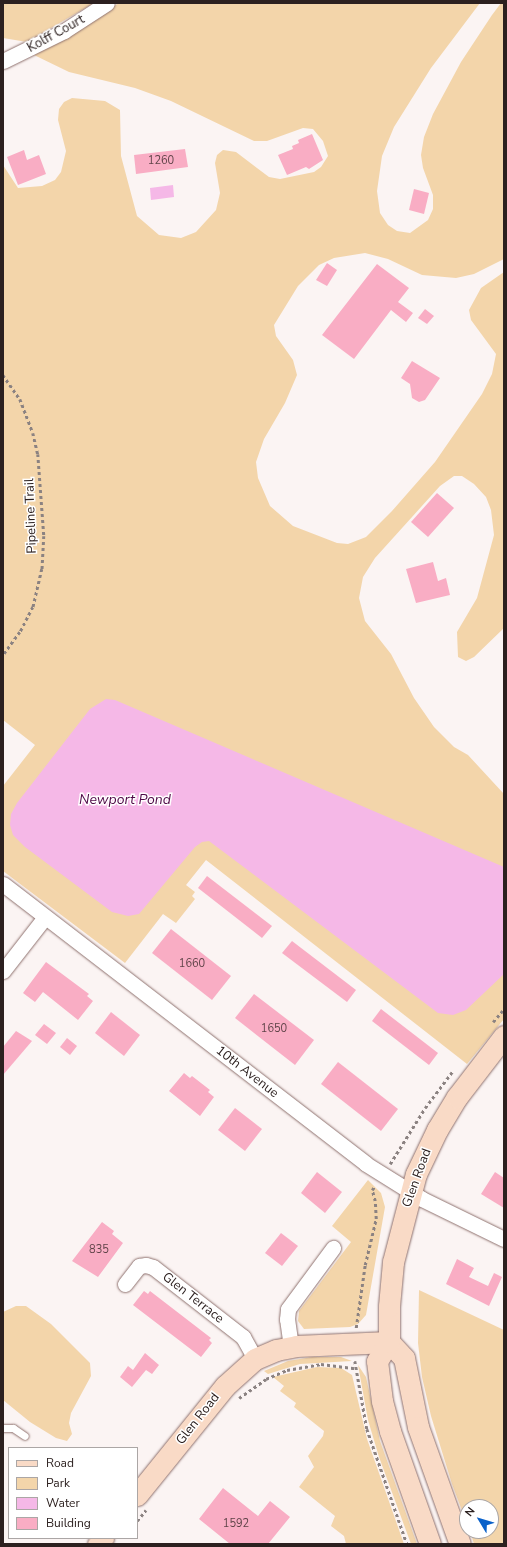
<!DOCTYPE html>
<style>
body{margin:0}
#map{position:relative;width:507px;height:1547px;overflow:hidden;background:#fbf4f3;font-family:"Nunito Sans",sans-serif}
div>[style]{position:absolute}
.green>*{inset:0;background:#f3d5aa}
.water>*{inset:0;background:#f5b8e7}
.building>*{inset:0;background:#f9adc4}
.path>*{height:2.5px;margin-top:-1.25px;transform-origin:0;background:repeating-linear-gradient(90deg,#8b8281 0 3px,transparent 0 6px)}
.roads{filter:drop-shadow(0 0 1px #8f726f) drop-shadow(0 0 1px #8f726f)}
.lane>*{height:7px;margin:-3.5px;padding:0 3.5px;transform-origin:3.5px;border-radius:3.5px;background:#fff}
.street>*{height:15px;margin:-7.5px;padding:0 7.5px;transform-origin:7.5px;border-radius:7.5px;background:#fff}
.secondary>*{height:21px;margin:-10.5px;padding:0 10.5px;transform-origin:10.5px;border-radius:10.5px;background:#f9dac6}
span{translate:-50% -50%;white-space:nowrap;text-align:center;line-height:1.15;-webkit-text-stroke:3px #fff;paint-order:stroke}
.number-label{font-size:11px;color:#5f4348}
.number-label span{-webkit-text-stroke-width:0}
.street-label{font-size:13px;color:#2c201f}
.water-label{font-size:14px;color:#4f0847;font-style:italic}
.frame{position:absolute;inset:0;border:4px solid #2c201f;pointer-events:none}
.legend{position:absolute;left:8px;top:1447px;width:130px;height:92px;box-sizing:border-box;background:#fff;border:1px solid #aba6a5;margin:0;padding:5px 7px;list-style:none;font-size:12px;color:#2c201f}
.legend li{display:flex;align-items:center;gap:8px;height:20px}
.legend b{width:20px;border:1px solid #aba6a5}
.north{position:absolute;left:459px;top:1499px;width:40px;height:40px;box-sizing:border-box;background:#fff;border:1px solid #aba6a5;border-radius:50%;rotate:308deg;font-size:11px;font-weight:700;line-height:16px;text-align:center;color:#2c201f}
.north::after{content:'';display:block;margin:auto;width:14px;height:18px;background:#0961ca;clip-path:polygon(50% 0,100% 100%,50% 72%,0 100%)}
</style>
<div id="map">
<div class="green">
<i style="clip-path:polygon(3px 3px,94px 3px,27px 42px,3px 38px)"></i>
<i style="clip-path:polygon(119px 3px,480px 3px,431px 68px,394px 127px,382px 156px,377px 191px,380px 213px,388px 225px,397px 231px,410px 233px,428px 220px,433px 209px,433px 195px,423px 168px,421px 155px,424px 137px,433px 114px,461px 62px,492px 15px,501px 3px,504px 3px,504px 259px,474px 274px,456px 278px,422px 275px,388px 259px,365px 253px,334px 258px,319px 265px,298px 286px,274px 325px,276px 336px,293px 360px,297px 375px,285px 403px,264px 439px,256px 462px,258px 478px,270px 506px,293px 526px,337px 543px,348px 544px,366px 537px,392px 511px,435px 462px,482px 394px,492px 374px,496px 354px,471px 320px,469px 310px,481px 288px,504px 272px,504px 628px,474px 657px,466px 661px,458px 657px,457px 632px,477px 598px,494px 535px,491px 510px,486px 497px,474px 484px,462px 476px,454px 476px,440px 486px,375px 558px,363px 577px,359px 598px,365px 621px,391px 654px,414px 698px,434px 727px,454px 747px,468px 755px,504px 794px,504px 1019px,467px 1064px,206px 860px,186px 885px,195px 892px,192px 896px,195px 899px,176px 923px,163px 914px,125px 963px,3px 871px,3px 786px,35px 745px,3px 720px,3px 165px,18px 188px,42px 186px,55px 180px,61px 172px,66px 151px,58px 120px,59px 109px,64px 102px,72px 98px,105px 101px,120px 110px,121px 156px,137px 216px,159px 235px,181px 238px,196px 232px,216px 210px,220px 193px,215px 163px,217px 155px,223px 150px,236px 152px,269px 177px,280px 179px,314px 172px,321px 167px,328px 156px,323px 141px,313px 129px,303px 128px,267px 141px,254px 141px,171px 101px,135px 88px,69px 72px,34px 55px)"></i>
<i style="clip-path:polygon(368px 1180px,381px 1193px,385px 1207px,366px 1315px,358px 1324px,350px 1327px,304px 1329px,298px 1321px,299px 1311px,351px 1242px,332px 1226px)"></i>
<i style="clip-path:polygon(419px 1290px,504px 1330px,504px 1544px,474px 1544px,470px 1531px,491px 1531px,491px 1507px,467px 1507px,467px 1524px,452px 1484px,431px 1416px,422px 1377px,418px 1343px)"></i>
<i style="clip-path:polygon(16px 1306px,26px 1306px,51px 1324px,90px 1363px,91px 1376px,71px 1413px,69px 1423px,72px 1434px,67px 1441px,56px 1438px,30px 1422px,3px 1400px,3px 1312px)"></i>
<i style="clip-path:polygon(312px 1357px,341px 1357px,352px 1361px,300px 1364px,268px 1374px,264px 1371px,288px 1361px)"></i>
<i style="clip-path:polygon(358px 1365px,366px 1377px,380px 1441px,417px 1544px,411px 1544px,379px 1457px,368px 1420px)"></i>
<i style="clip-path:polygon(317px 1367px,341px 1368px,352px 1375px,367px 1439px,404px 1544px,346px 1544px,344px 1536px,331px 1526px,335px 1516px,299px 1487px,314px 1467px,308px 1456px,323px 1436px,324px 1431px,294px 1407px,296px 1403px,280px 1391px,284px 1386px,273px 1377px)"></i>
</div>
<div class="water">
<i style="clip-path:polygon(173px 185px,174px 197px,151px 200px,150px 188px)"></i>
<i style="clip-path:polygon(106px 699px,115px 700px,504px 867px,504px 974px,466px 1010px,453px 1015px,438px 1013px,209px 841px,202px 842px,195px 847px,139px 914px,128px 916px,112px 912px,25px 847px,13px 835px,10px 825px,11px 814px,17px 803px,90px 709px)"></i>
</div>
<div class="building">
<i style="clip-path:polygon(312px 134px,323px 160px,309px 169px,306px 167px,287px 175px,278px 155px,293px 149px,292px 146px,299px 143px,298px 140px)"></i>
<i style="clip-path:polygon(185px 149px,188px 167px,136px 174px,134px 155px)"></i>
<i style="clip-path:polygon(24px 150px,27px 160px,39px 155px,46px 174px,18px 185px,7px 157px)"></i>
<i style="clip-path:polygon(414px 189px,429px 193px,424px 214px,409px 210px)"></i>
<i style="clip-path:polygon(327px 263px,337px 270px,327px 286px,316px 280px)"></i>
<i style="clip-path:polygon(377px 264px,409px 288px,398px 302px,413px 313px,406px 322px,391px 310px,354px 359px,322px 335px)"></i>
<i style="clip-path:polygon(425px 309px,434px 316px,427px 324px,418px 318px)"></i>
<i style="clip-path:polygon(412px 361px,440px 378px,425px 400px,419px 402px,412px 398px,410px 384px,401px 378px)"></i>
<i style="clip-path:polygon(437px 493px,454px 508px,428px 537px,411px 522px)"></i>
<i style="clip-path:polygon(433px 562px,438px 581px,446px 578px,450px 595px,416px 603px,406px 569px)"></i>
<i style="clip-path:polygon(207px 876px,272px 926px,262px 938px,198px 888px)"></i>
<i style="clip-path:polygon(171px 929px,231px 976px,212px 1000px,152px 953px)"></i>
<i style="clip-path:polygon(292px 941px,356px 990px,347px 1002px,282px 953px)"></i>
<i style="clip-path:polygon(46px 962px,89px 994px,87px 996px,93px 1001px,78px 1020px,43px 992px,35px 1002px,23px 993px)"></i>
<i style="clip-path:polygon(254px 994px,314px 1040px,295px 1065px,235px 1018px)"></i>
<i style="clip-path:polygon(381px 1009px,438px 1053px,429px 1065px,372px 1021px)"></i>
<i style="clip-path:polygon(111px 1012px,140px 1035px,124px 1056px,95px 1033px)"></i>
<i style="clip-path:polygon(44px 1024px,56px 1033px,47px 1044px,35px 1035px)"></i>
<i style="clip-path:polygon(16px 1031px,32px 1041px,3px 1075px,3px 1047px)"></i>
<i style="clip-path:polygon(67px 1038px,77px 1046px,70px 1055px,60px 1047px)"></i>
<i style="clip-path:polygon(338px 1062px,398px 1109px,381px 1131px,321px 1084px)"></i>
<i style="clip-path:polygon(184px 1073px,190px 1078px,192px 1076px,210px 1090px,208px 1092px,214px 1097px,200px 1116px,169px 1091px)"></i>
<i style="clip-path:polygon(235px 1108px,262px 1129px,245px 1151px,218px 1130px)"></i>
<i style="clip-path:polygon(317px 1172px,342px 1192px,325px 1213px,301px 1193px)"></i>
<i style="clip-path:polygon(495px 1172px,504px 1178px,504px 1208px,481px 1194px)"></i>
<i style="clip-path:polygon(102px 1222px,114px 1231px,112px 1234px,123px 1243px,98px 1277px,72px 1261px)"></i>
<i style="clip-path:polygon(281px 1233px,298px 1246px,282px 1266px,265px 1253px)"></i>
<i style="clip-path:polygon(457px 1259px,474px 1268px,469px 1277px,488px 1286px,494px 1273px,502px 1277px,489px 1306px,446px 1284px)"></i>
<i style="clip-path:polygon(144px 1291px,148px 1294px,150px 1291px,211px 1338px,209px 1340px,212px 1343px,201px 1357px,133px 1305px)"></i>
<i style="clip-path:polygon(145px 1353px,159px 1365px,152px 1374px,146px 1370px,132px 1387px,120px 1377px,128px 1366px,133px 1370px)"></i>
<i style="clip-path:polygon(223px 1488px,258px 1516px,270px 1501px,290px 1517px,268px 1544px,230px 1544px,199px 1519px)"></i>
</div>
<div class="path">
<i style="left:3px;top:375px;width:29px;rotate:55deg"></i>
<i style="left:20px;top:399px;width:36px;rotate:69deg"></i>
<i style="left:33px;top:433px;width:22px;rotate:77deg"></i>
<i style="left:38px;top:454px;width:82px;rotate:85.8deg"></i>
<i style="left:44px;top:536px;width:33px;rotate:93deg"></i>
<i style="left:42px;top:569px;width:39px;rotate:103deg"></i>
<i style="left:33px;top:607px;width:28px;rotate:117deg"></i>
<i style="left:20px;top:632px;width:29px;rotate:126deg"></i>
<i style="left:493px;top:1022px;width:17px;rotate:-50deg"></i>
<i style="left:390px;top:1164px;width:66px;rotate:-58deg"></i>
<i style="left:425px;top:1108px;width:45px;rotate:-53.1deg"></i>
<i style="left:356px;top:1328px;width:64px;rotate:-81.9deg"></i>
<i style="left:365px;top:1265px;width:47px;rotate:-76.6deg"></i>
<i style="left:376px;top:1219px;width:18px;rotate:-93deg"></i>
<i style="left:375px;top:1201px;width:11px;rotate:-105deg"></i>
<i style="left:372px;top:1190px;width:5px;rotate:-53deg"></i>
<i style="left:355px;top:1361px;width:69px;rotate:80deg"></i>
<i style="left:367px;top:1429px;width:122px;rotate:70.8deg"></i>
<i style="left:239px;top:1398px;width:33px;rotate:-35deg"></i>
<i style="left:266px;top:1379px;width:23px;rotate:-23deg"></i>
<i style="left:287px;top:1370px;width:35px;rotate:-10deg"></i>
<i style="left:321px;top:1364px;width:34px;rotate:7deg"></i>
<i style="left:137px;top:1521px;width:14px;rotate:-51deg"></i>
</div>
<div class="roads">
<div class="lane">
<i style="left:3px;top:1428px;width:10px"></i>
<i style="left:13px;top:1428px;width:14px;rotate:34deg"></i>
</div>
<div class="street">
<i style="left:3px;top:61px;width:68px;rotate:-26.2deg"></i>
<i style="left:64px;top:31px;width:51px;rotate:-33.1deg"></i>
<i style="left:3px;top:884px;width:458px;rotate:37.6deg"></i>
<i style="left:366px;top:1164px;width:66px;rotate:32deg"></i>
<i style="left:422px;top:1199px;width:91px;rotate:26deg"></i>
<i style="left:3px;top:971px;width:68px;rotate:-52.1deg"></i>
<i style="left:125px;top:1284px;width:23px;rotate:-52deg"></i>
<i style="left:139px;top:1266px;width:7px;rotate:-8deg"></i>
<i style="left:146px;top:1265px;width:7px;rotate:16deg"></i>
<i style="left:153px;top:1267px;width:114px;rotate:37.9deg"></i>
<i style="left:243px;top:1337px;width:25px;rotate:61deg"></i>
<i style="left:291px;top:1347px;width:28px;rotate:-98deg"></i>
<i style="left:287px;top:1319px;width:10px;rotate:-84deg"></i>
<i style="left:288px;top:1309px;width:76px;rotate:-53.6deg"></i>
</div>
<div class="secondary">
<i style="left:137px;top:1495px;width:140px;rotate:-51.1deg"></i>
<i style="left:225px;top:1386px;width:40px;rotate:-42deg"></i>
<i style="left:255px;top:1359px;width:23px;rotate:-23deg"></i>
<i style="left:276px;top:1350px;width:20px;rotate:-11deg"></i>
<i style="left:296px;top:1346px;width:93px;rotate:-2.5deg"></i>
<i style="left:389px;top:1342px;width:22px;rotate:47deg"></i>
<i style="left:404px;top:1358px;width:70px;rotate:78.5deg"></i>
<i style="left:418px;top:1427px;width:124px;rotate:70.3deg"></i>
<i style="left:98px;top:1544px;width:8px;rotate:-50deg"></i>
<i style="left:430px;top:1544px;width:120px;rotate:-109.5deg"></i>
<i style="left:390px;top:1431px;width:31px;rotate:-105deg"></i>
<i style="left:382px;top:1401px;width:40px;rotate:-97.1deg"></i>
<i style="left:377px;top:1361px;width:22px;rotate:-58deg"></i>
<i style="left:389px;top:1342px;width:36px;rotate:-90deg"></i>
<i style="left:389px;top:1306px;width:44px;rotate:-84.8deg"></i>
<i style="left:393px;top:1262px;width:91px;rotate:-75.4deg"></i>
<i style="left:416px;top:1174px;width:49px;rotate:-64.5deg"></i>
<i style="left:437px;top:1130px;width:39px;rotate:-59deg"></i>
<i style="left:457px;top:1097px;width:77px;rotate:-52.4deg"></i>
</div>
</div>
<div class="number-label">
<span style="left:161px;top:161px">1260</span>
<span style="left:192px;top:964px">1660</span>
<span style="left:274px;top:1029px">1650</span>
<span style="left:99px;top:1250px">835</span>
<span style="left:236px;top:1524px">1592</span>
</div>
<div class="street-label">
<span style="left:56px;top:34px;rotate:-29deg">Kolff Court</span>
<span style="left:31px;top:516px;rotate:-92deg">Pipeline Trail</span>
<span style="left:247px;top:1072px;rotate:38deg">10th Avenue</span>
<span style="left:417px;top:1178px;rotate:-70deg">Glen Road</span>
<span style="left:193px;top:1298px;rotate:38deg">Glen Terrace</span>
<span style="left:198px;top:1419px;rotate:-52deg">Glen Road</span>
</div>
<div class="water-label">
<span style="left:125px;top:800px">Newport Pond</span>
</div>
<div class="frame"></div>
<ul class="legend">
<li><b style="height:5px;background:#f9dac6"></b>Road</li>
<li><b style="height:11px;background:#f3d5aa"></b>Park</li>
<li><b style="height:11px;background:#f5b8e7"></b>Water</li>
<li><b style="height:11px;background:#f9adc4"></b>Building</li>
</ul>
<div class="north">N</div>
</div>
